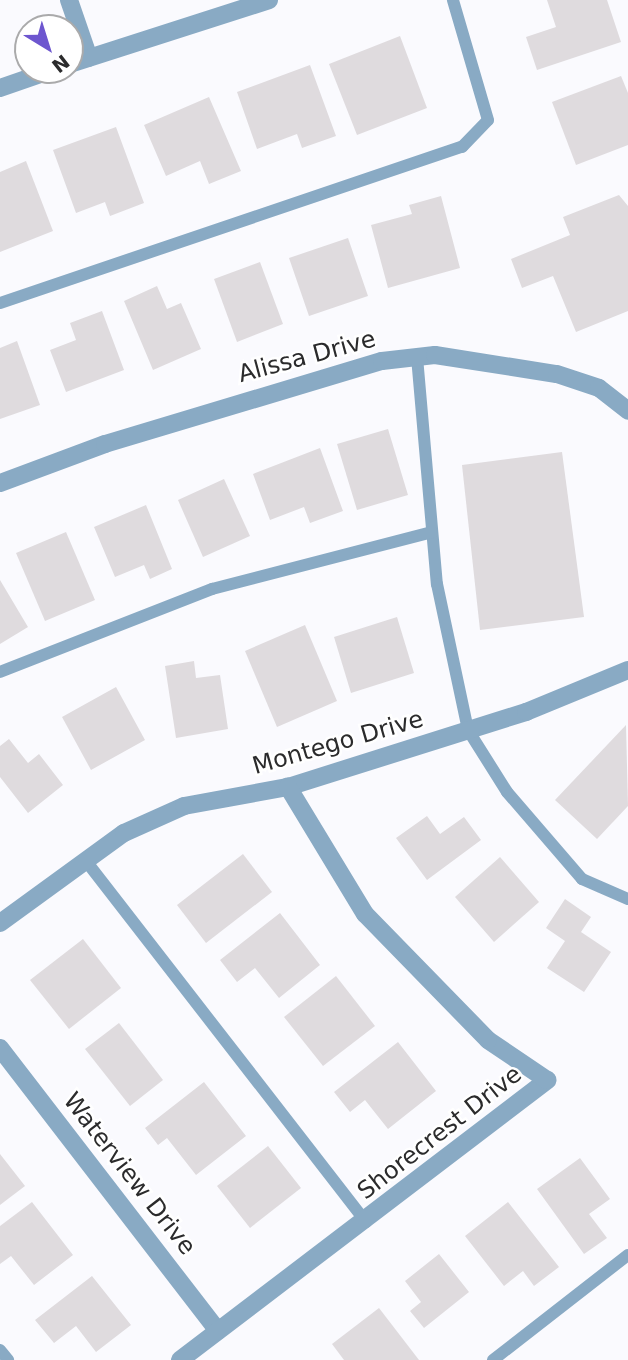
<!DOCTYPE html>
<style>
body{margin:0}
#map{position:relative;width:628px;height:1360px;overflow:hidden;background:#fafafe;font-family:"DejaVu Sans",sans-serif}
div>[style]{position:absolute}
.building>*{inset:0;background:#dfdbde}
.lane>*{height:12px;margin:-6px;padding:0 6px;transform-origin:6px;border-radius:6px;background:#89aac4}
.street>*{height:18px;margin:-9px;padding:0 9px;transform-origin:9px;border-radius:9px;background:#89aac4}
span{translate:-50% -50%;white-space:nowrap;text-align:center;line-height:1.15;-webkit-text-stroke:5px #fff;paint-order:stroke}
.street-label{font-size:24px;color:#2b2b2c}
.north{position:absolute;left:14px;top:14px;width:70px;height:70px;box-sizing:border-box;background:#fff;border:2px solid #aaaaab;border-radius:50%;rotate:142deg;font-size:19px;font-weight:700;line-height:28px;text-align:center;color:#2b2b2c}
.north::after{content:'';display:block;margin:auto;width:24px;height:32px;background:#6d56cf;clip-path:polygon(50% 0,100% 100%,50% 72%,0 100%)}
</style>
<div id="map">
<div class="building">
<i style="clip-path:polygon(547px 0,607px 0,621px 42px,537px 70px,526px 37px,556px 27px)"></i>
<i style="clip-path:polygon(400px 36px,427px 108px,357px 135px,329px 64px)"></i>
<i style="clip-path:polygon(310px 65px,336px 136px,302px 148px,297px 134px,257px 149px,237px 92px)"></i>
<i style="clip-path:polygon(621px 76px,628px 93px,628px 145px,576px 165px,552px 102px)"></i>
<i style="clip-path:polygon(209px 97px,241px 171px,209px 184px,200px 161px,166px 176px,144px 125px)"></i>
<i style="clip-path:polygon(116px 127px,144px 203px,110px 216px,105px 202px,76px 213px,53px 150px)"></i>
<i style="clip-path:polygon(26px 161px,53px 231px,0 252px,0 172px)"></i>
<i style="clip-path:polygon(619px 195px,628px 206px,628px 311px,576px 332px,553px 276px,522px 288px,511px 259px,570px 235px,563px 217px)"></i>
<i style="clip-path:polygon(441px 196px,460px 268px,388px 288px,371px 225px,412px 214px,409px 205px)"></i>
<i style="clip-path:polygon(348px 238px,368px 296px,309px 316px,289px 258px)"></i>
<i style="clip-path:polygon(260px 262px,283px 324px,237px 342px,214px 279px)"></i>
<i style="clip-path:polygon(157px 286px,167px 309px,181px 303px,201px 349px,153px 370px,124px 301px)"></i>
<i style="clip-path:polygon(102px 311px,124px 370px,66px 392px,50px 350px,76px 340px,70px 323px)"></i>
<i style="clip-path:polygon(17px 341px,40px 405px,0 419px,0 348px)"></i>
<i style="clip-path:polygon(388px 429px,408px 495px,357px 510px,337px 444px)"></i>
<i style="clip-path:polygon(320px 448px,343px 511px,310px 523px,304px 507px,270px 520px,253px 474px)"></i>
<i style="clip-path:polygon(562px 452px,584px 617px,480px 630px,462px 465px)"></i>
<i style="clip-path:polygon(224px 479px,250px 536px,203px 557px,178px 500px)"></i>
<i style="clip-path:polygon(146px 505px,172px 569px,150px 579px,144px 565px,115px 577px,94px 527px)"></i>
<i style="clip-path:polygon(66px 532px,95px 600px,45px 621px,16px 553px)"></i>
<i style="clip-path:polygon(0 580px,28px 627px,0 644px)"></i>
<i style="clip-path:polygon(397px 617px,414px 673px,351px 693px,334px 637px)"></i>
<i style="clip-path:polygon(305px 625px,337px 701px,277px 727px,245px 651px)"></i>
<i style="clip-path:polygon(194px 661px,196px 678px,220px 675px,228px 729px,176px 738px,165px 666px)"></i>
<i style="clip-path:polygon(116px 687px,145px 740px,91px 770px,62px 717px)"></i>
<i style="clip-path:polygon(626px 725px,628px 806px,597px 839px,555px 800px)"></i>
<i style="clip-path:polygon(9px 739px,28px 763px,39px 754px,63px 785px,28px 813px,0 777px,0 746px)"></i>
<i style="clip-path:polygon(427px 816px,440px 834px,464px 817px,481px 840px,427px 880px,396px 838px)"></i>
<i style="clip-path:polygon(243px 854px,272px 892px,206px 943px,177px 905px)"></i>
<i style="clip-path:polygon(500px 857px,539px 902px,494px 942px,455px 897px)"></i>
<i style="clip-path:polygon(565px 899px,591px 917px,581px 932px,611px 952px,584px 992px,547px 968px,565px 941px,546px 928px)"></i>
<i style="clip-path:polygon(280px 913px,320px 965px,279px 998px,255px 968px,237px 982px,220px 960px)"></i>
<i style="clip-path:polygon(83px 939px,121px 988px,69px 1029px,30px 980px)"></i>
<i style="clip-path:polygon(336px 976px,375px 1026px,323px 1066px,284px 1017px)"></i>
<i style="clip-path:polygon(119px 1023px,163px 1080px,130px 1106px,85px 1049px)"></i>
<i style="clip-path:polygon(398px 1042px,436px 1091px,388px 1129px,365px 1100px,350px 1112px,334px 1092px)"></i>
<i style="clip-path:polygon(204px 1082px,246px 1136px,196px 1175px,167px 1138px,158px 1145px,145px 1128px)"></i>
<i style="clip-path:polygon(268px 1146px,301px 1188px,250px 1228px,217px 1186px)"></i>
<i style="clip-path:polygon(0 1154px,25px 1186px,0 1205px)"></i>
<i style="clip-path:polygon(580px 1158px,610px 1199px,589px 1214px,607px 1238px,584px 1254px,537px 1189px)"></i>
<i style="clip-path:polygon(32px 1202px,73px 1255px,34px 1285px,11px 1256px,0 1264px,0 1226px)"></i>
<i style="clip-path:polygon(508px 1202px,559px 1267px,534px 1286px,523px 1271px,504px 1286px,465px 1236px)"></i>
<i style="clip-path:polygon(439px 1254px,469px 1292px,424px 1328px,410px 1311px,421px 1302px,405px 1281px)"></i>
<i style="clip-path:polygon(92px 1276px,131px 1325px,96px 1352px,76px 1326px,54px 1343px,35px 1320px)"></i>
<i style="clip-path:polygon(379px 1308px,419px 1360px,344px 1360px,332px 1344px)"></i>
</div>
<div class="lane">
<i style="left:0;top:303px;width:488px;rotate:-18.7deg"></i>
<i style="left:462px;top:147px;width:37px;rotate:-46deg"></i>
<i style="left:488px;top:120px;width:125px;rotate:-106.3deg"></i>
<i style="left:417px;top:357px;width:228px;rotate:85deg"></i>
<i style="left:437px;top:584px;width:149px;rotate:78deg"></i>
<i style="left:468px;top:730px;width:73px;rotate:57.8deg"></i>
<i style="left:507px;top:792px;width:115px;rotate:49.2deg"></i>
<i style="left:582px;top:879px;width:50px;rotate:23.5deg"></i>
<i style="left:0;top:672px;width:228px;rotate:-21.4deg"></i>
<i style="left:212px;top:589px;width:227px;rotate:-14.5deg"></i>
<i style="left:86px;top:861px;width:457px;rotate:52.2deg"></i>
<i style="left:0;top:1350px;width:13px;rotate:51deg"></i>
<i style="left:493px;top:1360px;width:171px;rotate:-37.9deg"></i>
</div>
<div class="street">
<i style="left:69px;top:0;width:61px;rotate:71deg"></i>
<i style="left:70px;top:64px;width:209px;rotate:-17.8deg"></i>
<i style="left:0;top:88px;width:55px;rotate:-19.1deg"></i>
<i style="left:0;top:483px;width:112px;rotate:-20.4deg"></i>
<i style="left:105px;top:444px;width:289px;rotate:-16.7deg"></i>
<i style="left:382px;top:361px;width:53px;rotate:-6.5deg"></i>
<i style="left:435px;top:355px;width:123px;rotate:8.9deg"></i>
<i style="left:557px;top:374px;width:44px;rotate:18.4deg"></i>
<i style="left:599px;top:388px;width:37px;rotate:38deg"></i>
<i style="left:0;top:923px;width:153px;rotate:-36deg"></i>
<i style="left:124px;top:833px;width:66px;rotate:-24.2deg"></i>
<i style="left:184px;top:806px;width:106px;rotate:-10.4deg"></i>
<i style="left:288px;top:787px;width:250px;rotate:-17.5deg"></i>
<i style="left:526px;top:712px;width:110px;rotate:-22.4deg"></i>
<i style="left:0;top:1048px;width:357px;rotate:52.4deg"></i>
<i style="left:180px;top:1360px;width:462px;rotate:-37.3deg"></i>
<i style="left:547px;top:1080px;width:71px;rotate:-145.9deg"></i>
<i style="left:488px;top:1040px;width:176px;rotate:-134.3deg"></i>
<i style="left:365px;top:914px;width:149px;rotate:-121.2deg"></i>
</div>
<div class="street-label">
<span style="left:307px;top:357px;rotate:-15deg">Alissa Drive</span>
<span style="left:338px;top:743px;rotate:-16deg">Montego Drive</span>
<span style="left:440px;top:1133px;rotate:-38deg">Shorecrest Drive</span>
<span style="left:129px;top:1174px;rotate:52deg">Waterview Drive</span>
</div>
<div class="north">N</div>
</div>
